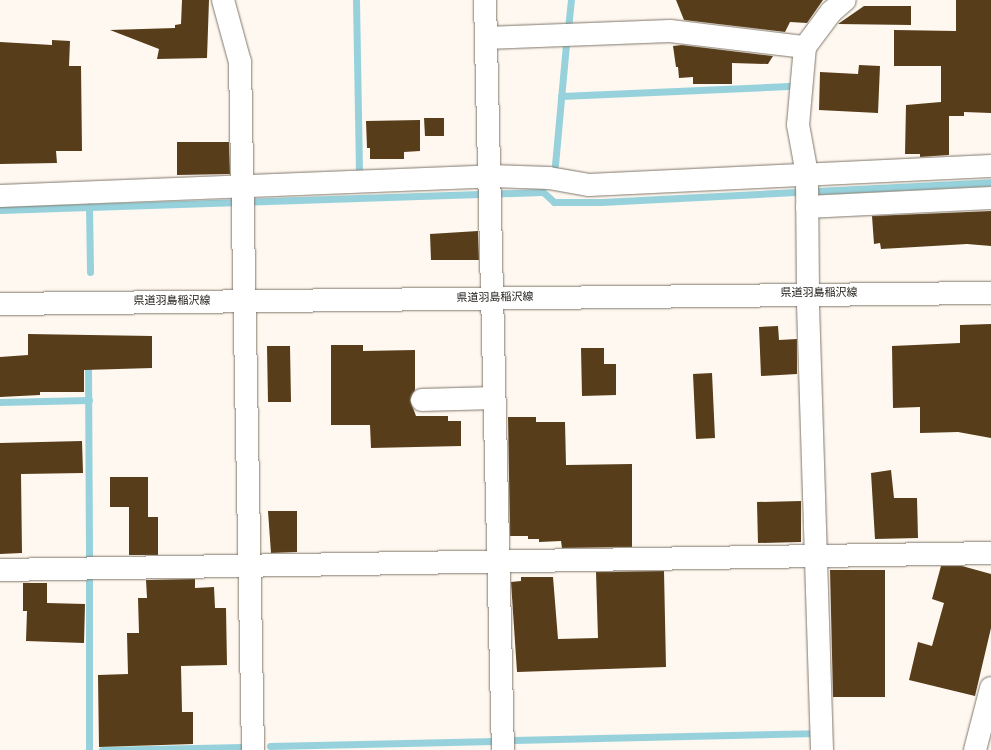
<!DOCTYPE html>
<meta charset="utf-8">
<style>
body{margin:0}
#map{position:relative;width:991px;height:750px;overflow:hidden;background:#fef8f0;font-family:"Work Sans","Noto Sans JP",sans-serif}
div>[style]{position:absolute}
.stream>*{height:7px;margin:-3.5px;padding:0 3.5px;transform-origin:3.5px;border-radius:3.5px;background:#97d2dc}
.building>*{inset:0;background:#573d1a}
.roads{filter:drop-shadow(0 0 1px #80776b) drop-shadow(0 0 1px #80776b)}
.minor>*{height:22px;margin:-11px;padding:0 11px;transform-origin:11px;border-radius:11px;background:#fff}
.major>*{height:22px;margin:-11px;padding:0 11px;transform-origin:11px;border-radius:11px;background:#fff}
span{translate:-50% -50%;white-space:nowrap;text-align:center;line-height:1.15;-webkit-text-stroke:4px #fff;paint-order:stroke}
.street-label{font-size:11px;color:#1c1914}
</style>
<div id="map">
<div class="stream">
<i style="left:356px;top:0;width:180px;rotate:89deg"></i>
<i style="left:568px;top:28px;width:28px;rotate:-84deg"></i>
<i style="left:561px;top:96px;width:233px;rotate:-2.5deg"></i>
<i style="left:555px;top:165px;width:122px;rotate:-84.8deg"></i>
<i style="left:89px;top:206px;width:66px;rotate:89.1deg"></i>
<i style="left:0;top:210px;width:543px;rotate:-1.9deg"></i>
<i style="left:543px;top:192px;width:15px;rotate:42deg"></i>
<i style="left:554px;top:202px;width:47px"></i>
<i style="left:601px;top:202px;width:391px;rotate:-2.9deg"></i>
<i style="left:88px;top:362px;width:196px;rotate:89.7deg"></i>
<i style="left:0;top:402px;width:89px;rotate:-1.3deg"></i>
<i style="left:513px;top:740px;width:303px;rotate:-1.3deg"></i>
<i style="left:270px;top:746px;width:225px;rotate:-1.3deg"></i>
<i style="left:89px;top:750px;width:170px;rotate:-90deg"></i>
<i style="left:102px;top:750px;width:140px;rotate:-1.2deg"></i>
</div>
<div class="building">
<i style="clip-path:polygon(182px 0,209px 0,207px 58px,157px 59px,159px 49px,110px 30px,175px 28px,175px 25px,181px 24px)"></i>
<i style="clip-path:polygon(676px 0,823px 0,807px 23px,790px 22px,785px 32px,684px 20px)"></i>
<i style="clip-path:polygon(956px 0,991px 0,991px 113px,964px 112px,964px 116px,949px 116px,949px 155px,920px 157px,920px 154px,905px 154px,906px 105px,941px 102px,941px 66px,894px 66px,894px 30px,956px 31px)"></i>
<i style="clip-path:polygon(864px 6px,911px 6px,911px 25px,838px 24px)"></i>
<i style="clip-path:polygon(52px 40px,70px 41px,69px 66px,81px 66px,82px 151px,56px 151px,57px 163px,0 164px,0 42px,52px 45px)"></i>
<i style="clip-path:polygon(682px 45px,773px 56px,768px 64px,732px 63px,732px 84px,693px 84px,693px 77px,679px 78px,678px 67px,676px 67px,673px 46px)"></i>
<i style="clip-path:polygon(859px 65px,880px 66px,878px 113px,819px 110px,820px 72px,858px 74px)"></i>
<i style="clip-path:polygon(424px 118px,444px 118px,444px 136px,425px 136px)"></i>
<i style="clip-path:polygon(420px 120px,420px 151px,404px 152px,404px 159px,370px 159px,370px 148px,367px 148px,366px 121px)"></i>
<i style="clip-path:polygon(177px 142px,229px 142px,230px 174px,177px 175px)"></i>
<i style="clip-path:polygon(991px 211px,991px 246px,967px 244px,881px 249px,880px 243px,874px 244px,872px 216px)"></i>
<i style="clip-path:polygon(478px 231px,479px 260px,431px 260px,430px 234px)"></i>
<i style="clip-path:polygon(991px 324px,991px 438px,958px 432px,920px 433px,920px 407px,893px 408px,892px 346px,960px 343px,960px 325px)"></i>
<i style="clip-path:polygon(778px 326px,779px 340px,797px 339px,797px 374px,761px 376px,759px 327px)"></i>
<i style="clip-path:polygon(28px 334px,152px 336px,152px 368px,84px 370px,84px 392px,40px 392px,40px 395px,0 397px,0 357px,28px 355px)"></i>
<i style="clip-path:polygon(331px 345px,363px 345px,363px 351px,415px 350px,415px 390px,410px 400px,416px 416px,448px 416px,448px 421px,461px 421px,461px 446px,371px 448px,370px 425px,331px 425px)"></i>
<i style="clip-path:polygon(267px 346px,290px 346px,291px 402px,268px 402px)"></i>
<i style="clip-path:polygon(581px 348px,604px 348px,604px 364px,616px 364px,616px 395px,582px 396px)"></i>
<i style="clip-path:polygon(712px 373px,715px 438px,696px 439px,693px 374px)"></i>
<i style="clip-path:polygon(508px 417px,536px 417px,536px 422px,565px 422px,566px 465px,632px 464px,632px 547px,562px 548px,561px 541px,539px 542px,539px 539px,528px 539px,528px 536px,510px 536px)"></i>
<i style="clip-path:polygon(82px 441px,83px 473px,21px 474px,22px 553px,0 554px,0 443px)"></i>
<i style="clip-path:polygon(891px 470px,894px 498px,917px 498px,918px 538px,875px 539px,871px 473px)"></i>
<i style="clip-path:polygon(110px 477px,148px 477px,148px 517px,158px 517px,158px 555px,129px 555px,129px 507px,110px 507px)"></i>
<i style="clip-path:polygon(801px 501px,801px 542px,758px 543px,757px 502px)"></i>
<i style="clip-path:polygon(268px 511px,297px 511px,297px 552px,271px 553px)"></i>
<i style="clip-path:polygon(941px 566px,962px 566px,991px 574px,991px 628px,975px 696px,909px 680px,918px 642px,932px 646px,944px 603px,932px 599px)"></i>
<i style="clip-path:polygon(830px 570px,885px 570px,885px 697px,833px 697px)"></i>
<i style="clip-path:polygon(664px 571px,666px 667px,517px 672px,511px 582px,521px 581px,521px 577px,553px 577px,558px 639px,598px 638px,596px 572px)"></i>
<i style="clip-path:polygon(195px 579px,195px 588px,214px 587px,215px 608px,226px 608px,227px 665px,181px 666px,182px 712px,193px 712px,193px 744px,99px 747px,98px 675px,128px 674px,127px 633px,139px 633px,138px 598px,147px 598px,146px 580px)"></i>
<i style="clip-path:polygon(23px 583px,47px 583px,47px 603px,85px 604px,84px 643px,26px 641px,27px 611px,23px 611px)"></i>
</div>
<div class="roads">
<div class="minor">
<i style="left:223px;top:0;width:64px;rotate:74.7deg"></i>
<i style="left:240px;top:62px;width:688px;rotate:88.92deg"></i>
<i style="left:485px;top:0;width:750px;rotate:88.63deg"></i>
<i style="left:486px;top:38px;width:184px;rotate:-2.2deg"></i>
<i style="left:670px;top:31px;width:136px;rotate:6.8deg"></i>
<i style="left:0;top:196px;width:488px;rotate:-2.3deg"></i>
<i style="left:488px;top:176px;width:61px;rotate:1.9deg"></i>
<i style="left:549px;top:178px;width:41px;rotate:9.9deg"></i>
<i style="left:589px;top:185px;width:402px;rotate:-2.7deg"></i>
<i style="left:807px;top:207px;width:184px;rotate:-2.8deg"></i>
<i style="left:422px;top:400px;width:72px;rotate:-1.6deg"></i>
<i style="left:0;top:570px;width:991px;rotate:-0.98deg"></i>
<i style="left:822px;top:750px;width:457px;rotate:-91.8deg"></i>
<i style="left:808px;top:293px;width:119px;rotate:-90.5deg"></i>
<i style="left:807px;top:174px;width:50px;rotate:-100.4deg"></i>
<i style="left:798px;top:125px;width:78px;rotate:-84.9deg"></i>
<i style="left:805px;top:47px;width:44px;rotate:-53.4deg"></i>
<i style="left:831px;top:12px;width:18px;rotate:-41deg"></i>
<i style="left:975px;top:750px;width:64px;rotate:-75.5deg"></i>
</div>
<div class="major">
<i style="left:0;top:304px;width:991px;rotate:-0.64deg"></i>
</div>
</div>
<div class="street-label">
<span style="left:819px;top:293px">県道羽島稲沢線</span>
<span style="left:495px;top:298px;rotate:-1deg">県道羽島稲沢線</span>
<span style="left:172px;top:301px">県道羽島稲沢線</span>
</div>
</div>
